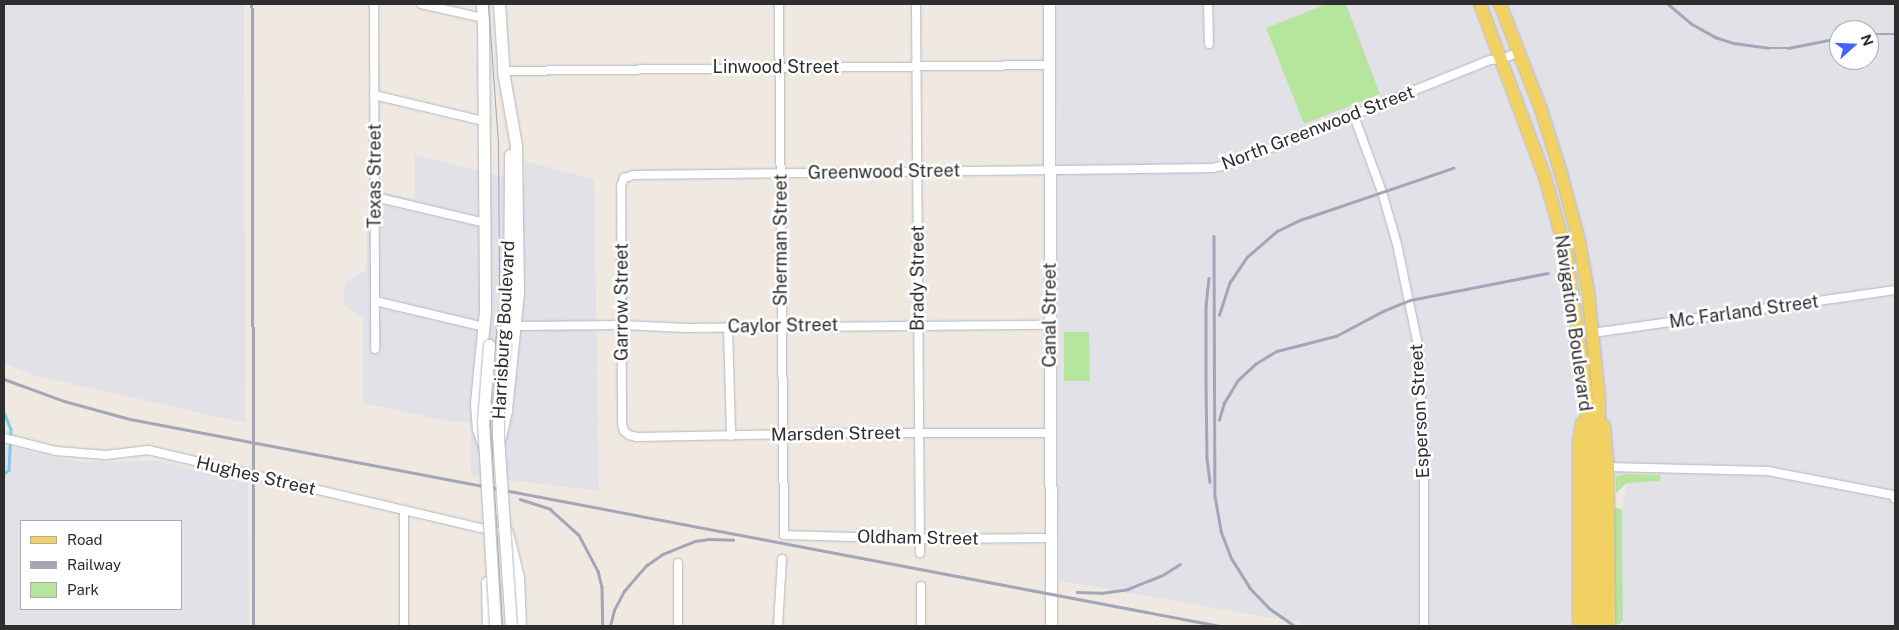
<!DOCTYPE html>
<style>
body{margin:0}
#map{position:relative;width:1899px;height:630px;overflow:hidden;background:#efe9e1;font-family:"Public Sans",sans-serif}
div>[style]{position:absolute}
.industrial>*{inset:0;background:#e3e1e8}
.green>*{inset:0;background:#b6e59e}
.stream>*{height:2.5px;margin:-1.25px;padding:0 1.25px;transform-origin:1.25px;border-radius:1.25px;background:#75cff0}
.roads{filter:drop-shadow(0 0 1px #b4b7c1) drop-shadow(0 0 1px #b4b7c1)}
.street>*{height:8px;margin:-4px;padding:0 4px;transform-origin:4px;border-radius:4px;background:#fff}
.secondary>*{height:11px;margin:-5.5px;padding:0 5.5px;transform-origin:5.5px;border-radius:5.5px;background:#fff}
.primary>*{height:12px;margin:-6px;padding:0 6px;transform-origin:6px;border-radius:6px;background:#f2d163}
.tram>*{height:1px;margin:-0.5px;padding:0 0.5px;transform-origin:0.5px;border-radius:0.5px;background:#a3a6b8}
.rail>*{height:2.5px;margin:-1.25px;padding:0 1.25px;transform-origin:1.25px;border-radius:1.25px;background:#a3a6b8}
.bridges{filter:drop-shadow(0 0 1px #b4b7c1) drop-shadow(0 0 1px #b4b7c1)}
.secondary-bridge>*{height:11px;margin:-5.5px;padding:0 5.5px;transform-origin:5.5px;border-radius:5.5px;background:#fff}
span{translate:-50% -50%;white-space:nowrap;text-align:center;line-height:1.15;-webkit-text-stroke:5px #fff;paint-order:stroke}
.street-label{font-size:18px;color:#2e2e2e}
.frame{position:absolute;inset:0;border:5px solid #2e2e2e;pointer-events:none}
.legend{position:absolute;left:20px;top:520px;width:162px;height:90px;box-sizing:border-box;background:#fff;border:1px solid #ababab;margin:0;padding:6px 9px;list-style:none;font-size:15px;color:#2e2e2e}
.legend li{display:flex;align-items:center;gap:10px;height:25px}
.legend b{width:25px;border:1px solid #ababab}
.north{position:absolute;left:1829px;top:20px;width:50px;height:50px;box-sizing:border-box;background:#fff;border:1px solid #ababab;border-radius:50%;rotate:70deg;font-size:14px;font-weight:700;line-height:20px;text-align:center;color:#2e2e2e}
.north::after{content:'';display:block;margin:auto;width:18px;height:22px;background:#4264fb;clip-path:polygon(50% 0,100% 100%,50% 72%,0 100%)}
</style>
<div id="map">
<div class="industrial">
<i style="clip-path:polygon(4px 4px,244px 4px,245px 423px,37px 376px,4px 364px)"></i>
<i style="clip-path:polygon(evenodd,1057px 4px,1895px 4px,1895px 626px,1623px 626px,1622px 509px,1627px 483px,1660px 481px,1660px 475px,1626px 474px,1616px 476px,1615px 463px,1576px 459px,1572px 626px,1306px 626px,1297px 622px,1059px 581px,1057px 4px,1839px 30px,1869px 30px,1869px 60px,1839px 60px,1839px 30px)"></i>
<i style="clip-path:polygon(415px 155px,525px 182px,524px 161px,594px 179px,599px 491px,471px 475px,470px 422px,447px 421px,363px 403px,363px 318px,358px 317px,357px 314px,345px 305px,343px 291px,348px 280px,366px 271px,368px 189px,415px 199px)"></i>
<i style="clip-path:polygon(evenodd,4px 446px,78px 462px,159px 461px,248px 483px,249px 626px,4px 626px,4px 446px,181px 521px,181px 609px,21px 609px,21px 521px,181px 521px)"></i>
</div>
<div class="green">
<i style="clip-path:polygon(1326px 4px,1346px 4px,1380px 94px,1304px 124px,1266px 28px)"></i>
<i style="clip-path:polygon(1064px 332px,1089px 332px,1090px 381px,1064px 381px)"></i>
<i style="clip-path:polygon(1626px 474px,1660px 475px,1661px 481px,1627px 483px,1616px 493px,1616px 476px)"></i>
<i style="clip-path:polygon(1616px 508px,1622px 509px,1623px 620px,1620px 624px,1616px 625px,1613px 623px,1613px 510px)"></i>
</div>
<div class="stream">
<i style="left:4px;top:412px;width:18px;rotate:68deg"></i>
<i style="left:11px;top:429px;width:41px;rotate:92.8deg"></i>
<i style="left:9px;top:470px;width:6px;rotate:141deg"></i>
</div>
<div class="roads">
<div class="street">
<i style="left:374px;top:4px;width:345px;rotate:89.8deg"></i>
<i style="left:421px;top:4px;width:64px;rotate:12.7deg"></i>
<i style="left:779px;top:4px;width:531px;rotate:89.46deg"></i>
<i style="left:784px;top:535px;width:136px;rotate:1.7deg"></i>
<i style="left:920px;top:539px;width:132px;rotate:-0.4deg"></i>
<i style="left:916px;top:4px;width:549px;rotate:89.58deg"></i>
<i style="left:1208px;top:4px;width:40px;rotate:88.6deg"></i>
<i style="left:503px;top:71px;width:547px;rotate:-0.63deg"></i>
<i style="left:374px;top:95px;width:112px;rotate:13.4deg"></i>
<i style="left:1354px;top:116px;width:81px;rotate:69.8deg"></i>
<i style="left:1382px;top:192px;width:54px;rotate:73.9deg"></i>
<i style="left:1397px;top:244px;width:103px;rotate:78.3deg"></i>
<i style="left:1418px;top:345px;width:103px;rotate:86.7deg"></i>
<i style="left:1424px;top:448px;width:178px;rotate:90deg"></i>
<i style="left:375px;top:197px;width:114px;rotate:13.2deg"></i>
<i style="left:375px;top:301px;width:112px;rotate:13.4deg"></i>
<i style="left:516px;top:326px;width:106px;rotate:-0.5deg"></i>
<i style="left:622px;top:325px;width:64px;rotate:2.7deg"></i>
<i style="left:686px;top:328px;width:364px;rotate:-0.5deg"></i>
<i style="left:728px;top:327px;width:109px;rotate:88.4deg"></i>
<i style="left:1593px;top:333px;width:305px;rotate:-8.1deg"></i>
<i style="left:1051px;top:433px;width:200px;rotate:180deg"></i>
<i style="left:851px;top:433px;width:214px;rotate:178.9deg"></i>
<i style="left:637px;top:437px;width:8px;rotate:-166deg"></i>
<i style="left:629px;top:435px;width:6px;rotate:-141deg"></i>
<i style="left:624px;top:431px;width:7px;rotate:-106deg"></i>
<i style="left:622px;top:424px;width:238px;rotate:-90.2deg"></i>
<i style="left:621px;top:186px;width:9px;rotate:-69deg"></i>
<i style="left:624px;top:178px;width:10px;rotate:-17deg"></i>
<i style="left:634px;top:175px;width:579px;rotate:-0.69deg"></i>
<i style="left:1213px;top:168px;width:18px;rotate:-13deg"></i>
<i style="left:1231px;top:164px;width:279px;rotate:-21.9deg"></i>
<i style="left:1490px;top:60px;width:12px;rotate:-5deg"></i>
<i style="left:1502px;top:59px;width:18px;rotate:-22deg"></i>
<i style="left:4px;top:438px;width:54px;rotate:14deg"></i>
<i style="left:56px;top:451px;width:50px;rotate:4.6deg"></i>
<i style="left:106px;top:455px;width:42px;rotate:-6.8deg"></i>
<i style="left:148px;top:450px;width:353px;rotate:13.2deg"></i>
<i style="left:492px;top:531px;width:15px;rotate:4deg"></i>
<i style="left:1608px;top:467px;width:160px;rotate:1.4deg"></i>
<i style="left:1768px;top:471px;width:127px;rotate:10.9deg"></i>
<i style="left:1893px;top:495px;width:4px;rotate:63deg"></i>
<i style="left:404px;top:511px;width:115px;rotate:90deg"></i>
<i style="left:921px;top:586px;width:40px;rotate:90deg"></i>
<i style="left:678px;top:626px;width:63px;rotate:-90deg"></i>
<i style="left:778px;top:626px;width:67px;rotate:-86.6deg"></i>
</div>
<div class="secondary">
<i style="left:482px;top:4px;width:20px;rotate:87deg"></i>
<i style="left:499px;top:4px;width:73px;rotate:86.1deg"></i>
<i style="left:1049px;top:4px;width:622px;rotate:89.82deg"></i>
<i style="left:483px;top:18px;width:293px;rotate:89.6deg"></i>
<i style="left:485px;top:311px;width:92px;rotate:95.6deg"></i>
<i style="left:476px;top:403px;width:26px;rotate:86deg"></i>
<i style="left:478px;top:429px;width:43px;rotate:71.1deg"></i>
<i style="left:492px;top:470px;width:41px;rotate:88.6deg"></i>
<i style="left:505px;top:345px;width:43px;rotate:-84.7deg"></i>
<i style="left:509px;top:302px;width:147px;rotate:-89.6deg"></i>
<i style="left:500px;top:437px;width:28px;rotate:-77deg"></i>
<i style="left:506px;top:410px;width:120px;rotate:-84.2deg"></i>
<i style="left:518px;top:291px;width:146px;rotate:-90.8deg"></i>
<i style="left:516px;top:145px;width:75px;rotate:-100deg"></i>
<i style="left:507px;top:532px;width:46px;rotate:76.3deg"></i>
<i style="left:518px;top:577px;width:49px;rotate:87.7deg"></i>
<i style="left:487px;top:582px;width:44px;rotate:88.7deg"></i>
</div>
<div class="primary">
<i style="left:1480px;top:4px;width:185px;rotate:69.4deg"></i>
<i style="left:1545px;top:177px;width:82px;rotate:74.4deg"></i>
<i style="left:1567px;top:256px;width:144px;rotate:82deg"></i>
<i style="left:1587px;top:399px;width:227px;rotate:89.2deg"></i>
<i style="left:1500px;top:4px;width:113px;rotate:68.7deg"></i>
<i style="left:1541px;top:109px;width:67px;rotate:72.6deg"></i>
<i style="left:1561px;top:173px;width:69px;rotate:75deg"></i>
<i style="left:1579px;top:240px;width:51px;rotate:79.8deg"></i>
<i style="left:1588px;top:290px;width:108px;rotate:84.1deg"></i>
<i style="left:1599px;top:397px;width:229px;rotate:90deg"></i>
<i style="left:1604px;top:425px;width:42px;rotate:84.6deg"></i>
<i style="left:1608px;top:467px;width:159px;rotate:89.6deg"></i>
<i style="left:1579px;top:626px;width:184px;rotate:-90deg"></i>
<i style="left:1579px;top:442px;width:19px;rotate:-81deg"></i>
</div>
</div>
<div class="tram">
<i style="left:488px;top:4px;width:139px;rotate:85.9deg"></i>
<i style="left:498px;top:143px;width:162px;rotate:89.6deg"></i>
<i style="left:499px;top:305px;width:78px;rotate:95.9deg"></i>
<i style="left:491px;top:383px;width:39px;rotate:91deg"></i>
<i style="left:490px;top:422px;width:204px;rotate:86.6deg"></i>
</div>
<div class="rail">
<i style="left:252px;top:4px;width:622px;rotate:89.82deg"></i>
<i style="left:1668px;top:4px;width:31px;rotate:40deg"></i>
<i style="left:1692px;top:24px;width:26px;rotate:29deg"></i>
<i style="left:1715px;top:37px;width:20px;rotate:18deg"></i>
<i style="left:1734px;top:43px;width:34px;rotate:8deg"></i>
<i style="left:1768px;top:48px;width:20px"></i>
<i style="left:1788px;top:48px;width:52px;rotate:-11.1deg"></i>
<i style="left:1869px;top:34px;width:26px"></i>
<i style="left:1214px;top:236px;width:260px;rotate:89.8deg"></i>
<i style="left:1215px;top:496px;width:36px;rotate:80deg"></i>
<i style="left:1221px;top:531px;width:30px;rotate:69deg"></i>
<i style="left:1232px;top:559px;width:34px;rotate:58deg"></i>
<i style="left:1250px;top:588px;width:28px;rotate:46deg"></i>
<i style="left:1269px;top:608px;width:32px;rotate:35deg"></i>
<i style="left:1209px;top:278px;width:28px;rotate:96deg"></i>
<i style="left:1206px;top:306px;width:78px;rotate:90deg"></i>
<i style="left:1206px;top:384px;width:74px;rotate:89.2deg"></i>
<i style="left:1207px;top:458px;width:24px;rotate:83deg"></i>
<i style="left:1219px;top:315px;width:35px;rotate:-72deg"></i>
<i style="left:1230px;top:282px;width:30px;rotate:-56deg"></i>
<i style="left:1247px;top:257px;width:40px;rotate:-41deg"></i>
<i style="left:1277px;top:231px;width:25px;rotate:-26deg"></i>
<i style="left:1300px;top:220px;width:162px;rotate:-18.8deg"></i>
<i style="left:4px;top:379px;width:64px;rotate:20.1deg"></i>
<i style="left:64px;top:401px;width:68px;rotate:15.3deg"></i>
<i style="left:130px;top:419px;width:1109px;rotate:10.75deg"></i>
<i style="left:1219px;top:420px;width:18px;rotate:-74deg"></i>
<i style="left:1224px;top:403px;width:26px;rotate:-59deg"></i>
<i style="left:1237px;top:381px;width:25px;rotate:-43deg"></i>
<i style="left:1255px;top:364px;width:26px;rotate:-31deg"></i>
<i style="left:1277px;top:351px;width:61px;rotate:-14.3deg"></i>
<i style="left:1336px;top:336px;width:53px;rotate:-28deg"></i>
<i style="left:1383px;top:311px;width:29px;rotate:-22deg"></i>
<i style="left:1410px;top:300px;width:140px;rotate:-11.1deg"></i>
<i style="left:520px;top:499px;width:32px;rotate:18deg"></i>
<i style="left:550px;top:509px;width:39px;rotate:42deg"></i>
<i style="left:579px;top:535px;width:41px;rotate:62.2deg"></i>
<i style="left:598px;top:571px;width:16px;rotate:76deg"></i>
<i style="left:602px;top:587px;width:39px;rotate:89deg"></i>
<i style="left:1077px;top:592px;width:24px;rotate:2deg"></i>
<i style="left:1101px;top:593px;width:27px;rotate:-8deg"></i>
<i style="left:1128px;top:589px;width:35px;rotate:-22deg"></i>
<i style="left:1161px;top:576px;width:22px;rotate:-32deg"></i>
<i style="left:610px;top:626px;width:16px;rotate:-76deg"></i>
<i style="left:614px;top:610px;width:21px;rotate:-62deg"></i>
<i style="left:624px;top:591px;width:35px;rotate:-49deg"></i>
<i style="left:647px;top:565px;width:19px;rotate:-35deg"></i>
<i style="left:663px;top:554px;width:35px;rotate:-22deg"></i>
<i style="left:695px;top:541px;width:14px;rotate:-8deg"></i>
<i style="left:709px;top:539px;width:24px;rotate:2deg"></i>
</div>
<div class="bridges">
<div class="secondary-bridge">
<i style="left:489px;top:345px;width:77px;rotate:94.5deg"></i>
<i style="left:483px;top:422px;width:204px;rotate:86.6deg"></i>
<i style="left:505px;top:345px;width:60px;rotate:96.7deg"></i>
<i style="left:498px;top:405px;width:31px;rotate:90deg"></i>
<i style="left:498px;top:436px;width:190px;rotate:86.1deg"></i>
</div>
</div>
<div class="street-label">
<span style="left:776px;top:67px">Linwood Street</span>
<span style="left:1318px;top:128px;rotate:-21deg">North Greenwood Street</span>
<span style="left:884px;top:172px;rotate:-1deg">Greenwood Street</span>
<span style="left:375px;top:176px;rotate:-90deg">Texas Street</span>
<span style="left:781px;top:240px;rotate:-90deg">Sherman Street</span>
<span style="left:918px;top:278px;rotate:-90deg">Brady Street</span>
<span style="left:622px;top:302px;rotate:-90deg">Garrow Street</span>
<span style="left:1744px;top:312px;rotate:-8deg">Mc Farland Street</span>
<span style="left:1050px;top:315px;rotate:-90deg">Canal Street</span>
<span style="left:1573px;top:323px;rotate:82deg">Navigation Boulevard</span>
<span style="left:783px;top:326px;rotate:-1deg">Caylor Street</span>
<span style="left:504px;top:330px;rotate:-87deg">Harrisburg Boulevard</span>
<span style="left:1420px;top:411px;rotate:-93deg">Esperson Street</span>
<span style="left:836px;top:434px;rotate:-1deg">Marsden Street</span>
<span style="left:256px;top:476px;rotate:13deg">Hughes Street</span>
<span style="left:918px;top:538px;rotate:1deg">Oldham Street</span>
</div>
<div class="frame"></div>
<ul class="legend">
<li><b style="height:6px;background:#f2d163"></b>Road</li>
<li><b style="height:6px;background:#a3a6b8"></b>Railway</li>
<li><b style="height:14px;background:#b6e59e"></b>Park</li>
</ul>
<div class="north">N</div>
</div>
